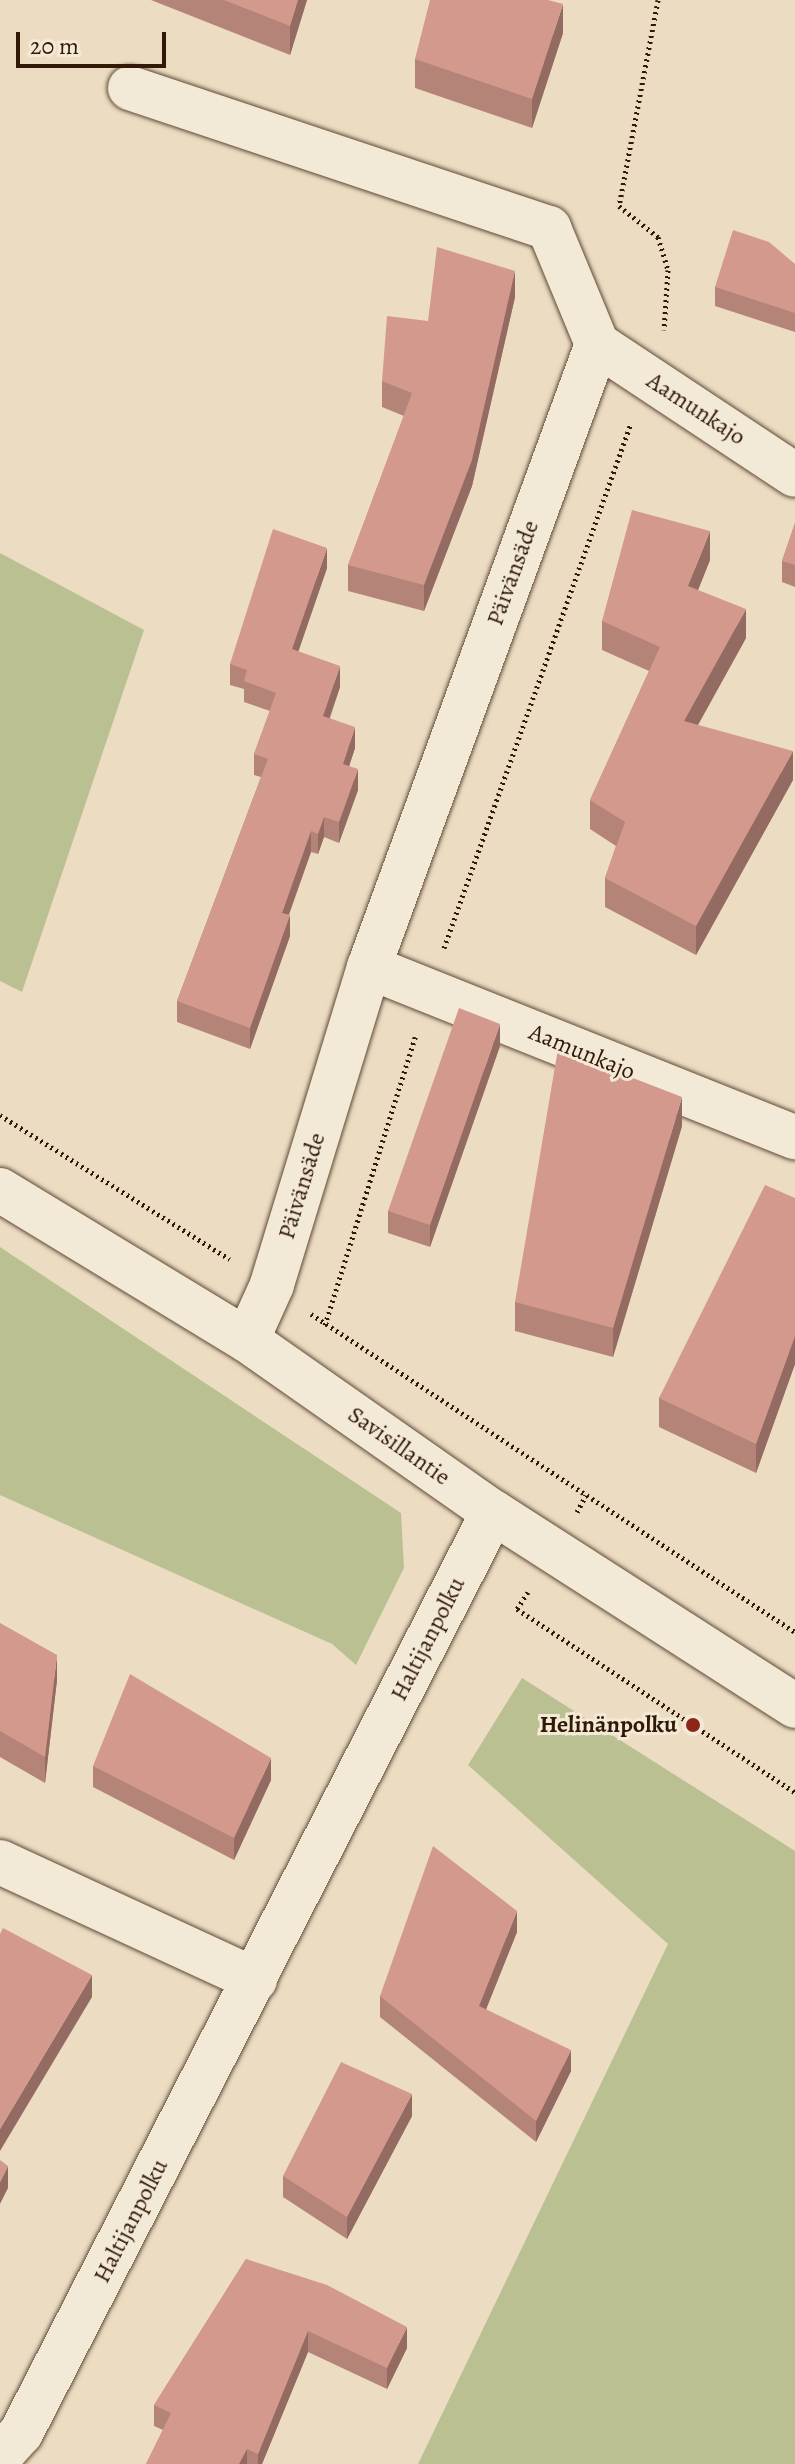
<!DOCTYPE html>
<meta charset="utf-8">
<style>
body{margin:0}
#map{position:relative;width:795px;height:2464px;overflow:hidden;background:#ecddc2;font-family:Alegreya,serif}
div>[style]{position:absolute}
.green>*{inset:0;background:#bac092}
.path>*{height:5px;margin-top:-2.5px;transform-origin:0;background:repeating-linear-gradient(90deg,#321907 0 2px,transparent 0 6px)}
.roads{filter:drop-shadow(0 0 2px #604a36) drop-shadow(0 0 2px #604a36)}
.street>*{height:44px;margin:-22px;padding:0 22px;transform-origin:22px;border-radius:22px;background:#f3e9d7}
.secondary>*{height:44px;margin:-22px;padding:0 22px;transform-origin:22px;border-radius:22px;background:#f3e9d7}
.wall>*{inset:0;background:#b58478}
.shaded-wall>*{inset:0;background:#946b62}
.building>*{inset:0;background:#d3998c}
.dots>*{width:22px;height:22px;translate:-50% -50%;box-sizing:border-box;border:4px solid #f3e9d7;border-radius:50%}
span{translate:-50% -50%;white-space:nowrap;text-align:center;line-height:1.15;-webkit-text-stroke:6px #f3e9d7;paint-order:stroke}
.street-label{font-size:24px;color:#321907}
.poi-label{font-size:24px;color:#321907;font-weight:700}
.right{translate:-100% -50%;text-align:right}
.scale{position:absolute;left:16px;top:32px;width:150px;height:36px;box-sizing:border-box;border:4px solid #321907;border-top:0;padding-left:10px;font-size:24px;line-height:28px;white-space:nowrap;color:#321907;-webkit-text-stroke:6px #f3e9d7;paint-order:stroke}
</style>
<div id="map">
<div class="green">
<i style="clip-path:polygon(0 553px,144px 630px,22px 992px,0 981px)"></i>
<i style="clip-path:polygon(0 1247px,401px 1513px,404px 1568px,356px 1665px,332px 1644px,0 1495px)"></i>
<i style="clip-path:polygon(522px 1678px,795px 1851px,795px 2464px,418px 2464px,668px 1944px,468px 1765px)"></i>
</div>
<div class="path">
<i style="left:658px;top:0;width:210px;rotate:100.7deg"></i>
<i style="left:619px;top:206px;width:50px;rotate:38.5deg"></i>
<i style="left:658px;top:237px;width:34px;rotate:73deg"></i>
<i style="left:668px;top:270px;width:60px;rotate:93.8deg"></i>
<i style="left:444px;top:948px;width:557px;rotate:-70.39deg"></i>
<i style="left:0;top:1115px;width:271px;rotate:32.1deg"></i>
<i style="left:311px;top:1314px;width:579px;rotate:33.31deg"></i>
<i style="left:325px;top:1325px;width:302px;rotate:-72.6deg"></i>
<i style="left:577px;top:1512px;width:19px;rotate:-62deg"></i>
<i style="left:528px;top:1592px;width:20px;rotate:123deg"></i>
<i style="left:517px;top:1609px;width:333px;rotate:33.4deg"></i>
</div>
<div class="roads">
<div class="street">
<i style="left:130px;top:88px;width:442px;rotate:18.5deg"></i>
<i style="left:549px;top:228px;width:126px;rotate:67.5deg"></i>
<i style="left:597px;top:344px;width:663px;rotate:110.1deg"></i>
<i style="left:369px;top:967px;width:332px;rotate:107deg"></i>
<i style="left:272px;top:1285px;width:60px;rotate:114.4deg"></i>
<i style="left:597px;top:344px;width:237px;rotate:33.5deg"></i>
<i style="left:369px;top:967px;width:459px;rotate:21.8deg"></i>
<i style="left:0;top:1862px;width:281px;rotate:24.8deg"></i>
<i style="left:0;top:2456px;width:31px;rotate:-48deg"></i>
<i style="left:21px;top:2433px;width:1035px;rotate:-62.87deg"></i>
</div>
<div class="secondary">
<i style="left:0;top:1190px;width:289px;rotate:31.3deg"></i>
<i style="left:247px;top:1340px;width:300px;rotate:35deg"></i>
<i style="left:493px;top:1512px;width:359px;rotate:32.7deg"></i>
</div>
</div>
<div class="wall">
<i style="clip-path:polygon(151px 0,307px 0,290px 55px)"></i>
<i style="clip-path:polygon(563px 33px,532px 128px,415px 88px,415px 59px)"></i>
<i style="clip-path:polygon(795px 264px,795px 332px,715px 306px,715px 287px)"></i>
<i style="clip-path:polygon(515px 297px,472px 486px,424px 611px,348px 591px,348px 565px,404px 416px,382px 407px,382px 381px,428px 321px)"></i>
<i style="clip-path:polygon(795px 523px,795px 587px,782px 582px,782px 561px)"></i>
<i style="clip-path:polygon(710px 560px,698px 590px,746px 638px,698px 725px,793px 780px,696px 955px,605px 907px,605px 878px,616px 846px,590px 829px,590px 800px,649px 671px,602px 650px,602px 621px)"></i>
<i style="clip-path:polygon(327px 568px,298px 652px,340px 687px,330px 718px,355px 748px,349px 766px,358px 790px,339px 843px,324px 837px,318px 854px,311px 852px,289px 915px,290px 936px,250px 1049px,177px 1022px,177px 1001px,261px 777px,254px 775px,254px 754px,270px 711px,244px 702px,244px 689px,230px 685px,230px 664px)"></i>
<i style="clip-path:polygon(500px 1046px,430px 1247px,388px 1233px,388px 1211px)"></i>
<i style="clip-path:polygon(682px 1126px,613px 1357px,515px 1331px,515px 1302px)"></i>
<i style="clip-path:polygon(795px 1198px,795px 1364px,756px 1473px,659px 1427px,659px 1398px)"></i>
<i style="clip-path:polygon(0 1623px,57px 1680px,45px 1783px,0 1757px)"></i>
<i style="clip-path:polygon(93px 1766px,271px 1780px,234px 1860px,93px 1787px)"></i>
<i style="clip-path:polygon(517px 1932px,486px 2009px,571px 2071px,536px 2142px,380px 2017px,380px 1996px)"></i>
<i style="clip-path:polygon(412px 2116px,347px 2239px,283px 2197px,283px 2176px)"></i>
<i style="clip-path:polygon(246px 2259px,407px 2348px,387px 2389px,308px 2352px,262px 2464px,146px 2464px,163px 2430px,154px 2426px,154px 2405px)"></i>
</div>
<div class="shaded-wall">
<i style="clip-path:polygon(298px 0,307px 0,290px 55px,290px 26px)"></i>
<i style="clip-path:polygon(563px 4px,563px 33px,532px 128px,532px 99px)"></i>
<i style="clip-path:polygon(515px 271px,515px 297px,472px 486px,424px 611px,424px 585px)"></i>
<i style="clip-path:polygon(710px 531px,710px 560px,688px 615px,688px 586px)"></i>
<i style="clip-path:polygon(327px 548px,327px 568px,292px 670px,292px 649px)"></i>
<i style="clip-path:polygon(746px 609px,746px 638px,684px 750px,684px 721px)"></i>
<i style="clip-path:polygon(340px 666px,340px 687px,323px 736px,323px 716px)"></i>
<i style="clip-path:polygon(355px 727px,355px 748px,343px 785px,343px 764px)"></i>
<i style="clip-path:polygon(793px 751px,793px 780px,696px 955px,696px 926px)"></i>
<i style="clip-path:polygon(358px 769px,358px 790px,339px 843px,339px 822px)"></i>
<i style="clip-path:polygon(324px 817px,324px 837px,318px 854px,318px 834px)"></i>
<i style="clip-path:polygon(311px 831px,311px 852px,282px 933px,282px 913px)"></i>
<i style="clip-path:polygon(290px 915px,290px 936px,250px 1049px,250px 1028px)"></i>
<i style="clip-path:polygon(500px 1024px,500px 1046px,430px 1247px,430px 1225px)"></i>
<i style="clip-path:polygon(682px 1097px,682px 1126px,613px 1357px,613px 1328px)"></i>
<i style="clip-path:polygon(795px 1336px,795px 1364px,756px 1473px,756px 1444px)"></i>
<i style="clip-path:polygon(57px 1655px,57px 1680px,45px 1783px,45px 1757px)"></i>
<i style="clip-path:polygon(271px 1758px,271px 1780px,234px 1860px,234px 1838px)"></i>
<i style="clip-path:polygon(517px 1911px,517px 1932px,479px 2027px,479px 2006px)"></i>
<i style="clip-path:polygon(92px 1975px,92px 1997px,0 2151px,0 2129px)"></i>
<i style="clip-path:polygon(571px 2050px,571px 2071px,536px 2142px,536px 2121px)"></i>
<i style="clip-path:polygon(412px 2094px,412px 2116px,347px 2239px,347px 2217px)"></i>
<i style="clip-path:polygon(8px 2166px,8px 2188px,0 2204px,0 2182px)"></i>
<i style="clip-path:polygon(407px 2327px,407px 2348px,387px 2389px,387px 2368px)"></i>
<i style="clip-path:polygon(308px 2331px,308px 2352px,262px 2464px,258px 2464px,258px 2454px)"></i>
<i style="clip-path:polygon(247px 2449px,247px 2464px,239px 2464px)"></i>
</div>
<div class="building">
<i style="clip-path:polygon(224px 0,298px 0,290px 26px)"></i>
<i style="clip-path:polygon(430px 0,548px 0,563px 4px,532px 99px,415px 59px)"></i>
<i style="clip-path:polygon(733px 230px,769px 242px,795px 264px,795px 313px,715px 287px)"></i>
<i style="clip-path:polygon(437px 247px,515px 271px,472px 460px,424px 585px,348px 565px,412px 393px,382px 381px,387px 316px,428px 321px)"></i>
<i style="clip-path:polygon(632px 510px,710px 531px,688px 586px,746px 609px,684px 721px,793px 751px,696px 926px,605px 878px,625px 822px,590px 800px,660px 647px,602px 621px)"></i>
<i style="clip-path:polygon(795px 523px,795px 565px,782px 561px)"></i>
<i style="clip-path:polygon(273px 529px,327px 548px,292px 649px,340px 666px,323px 716px,355px 727px,343px 764px,358px 769px,339px 822px,324px 817px,318px 834px,311px 831px,282px 913px,290px 915px,250px 1028px,177px 1001px,268px 759px,254px 754px,276px 693px,244px 681px,247px 670px,230px 664px)"></i>
<i style="clip-path:polygon(459px 1008px,500px 1024px,430px 1225px,388px 1211px)"></i>
<i style="clip-path:polygon(558px 1049px,682px 1097px,613px 1328px,515px 1302px)"></i>
<i style="clip-path:polygon(765px 1185px,795px 1198px,795px 1336px,756px 1444px,659px 1398px)"></i>
<i style="clip-path:polygon(0 1623px,57px 1655px,45px 1757px,0 1731px)"></i>
<i style="clip-path:polygon(130px 1674px,271px 1758px,234px 1838px,93px 1766px)"></i>
<i style="clip-path:polygon(433px 1846px,517px 1911px,479px 2006px,571px 2050px,536px 2121px,380px 1996px)"></i>
<i style="clip-path:polygon(3px 1928px,92px 1975px,0 2129px,0 1934px)"></i>
<i style="clip-path:polygon(341px 2062px,412px 2094px,347px 2217px,283px 2176px)"></i>
<i style="clip-path:polygon(0 2160px,8px 2166px,0 2182px)"></i>
<i style="clip-path:polygon(246px 2259px,327px 2285px,407px 2327px,387px 2368px,308px 2331px,258px 2454px,247px 2449px,239px 2464px,146px 2464px,171px 2413px,154px 2405px)"></i>
</div>
<div class="dots">
<i style="left:693px;top:1725px;background:#8f2418"></i>
</div>
<div class="street-label">
<span style="left:696px;top:409px;rotate:33deg">Aamunkajo</span>
<span style="left:513px;top:573px;rotate:-70deg">Päivänsäde</span>
<span style="left:582px;top:1052px;rotate:22deg">Aamunkajo</span>
<span style="left:302px;top:1186px;rotate:-73deg">Päivänsäde</span>
<span style="left:399px;top:1446px;rotate:35deg">Savisillantie</span>
<span style="left:428px;top:1639px;rotate:-63deg">Haltijanpolku</span>
<span style="left:131px;top:2221px;rotate:-63deg">Haltijanpolku</span>
</div>
<div class="poi-label">
<span class="right" style="left:677px;top:1725px">Helinänpolku</span>
</div>
<div class="scale">20 m</div>
</div>
